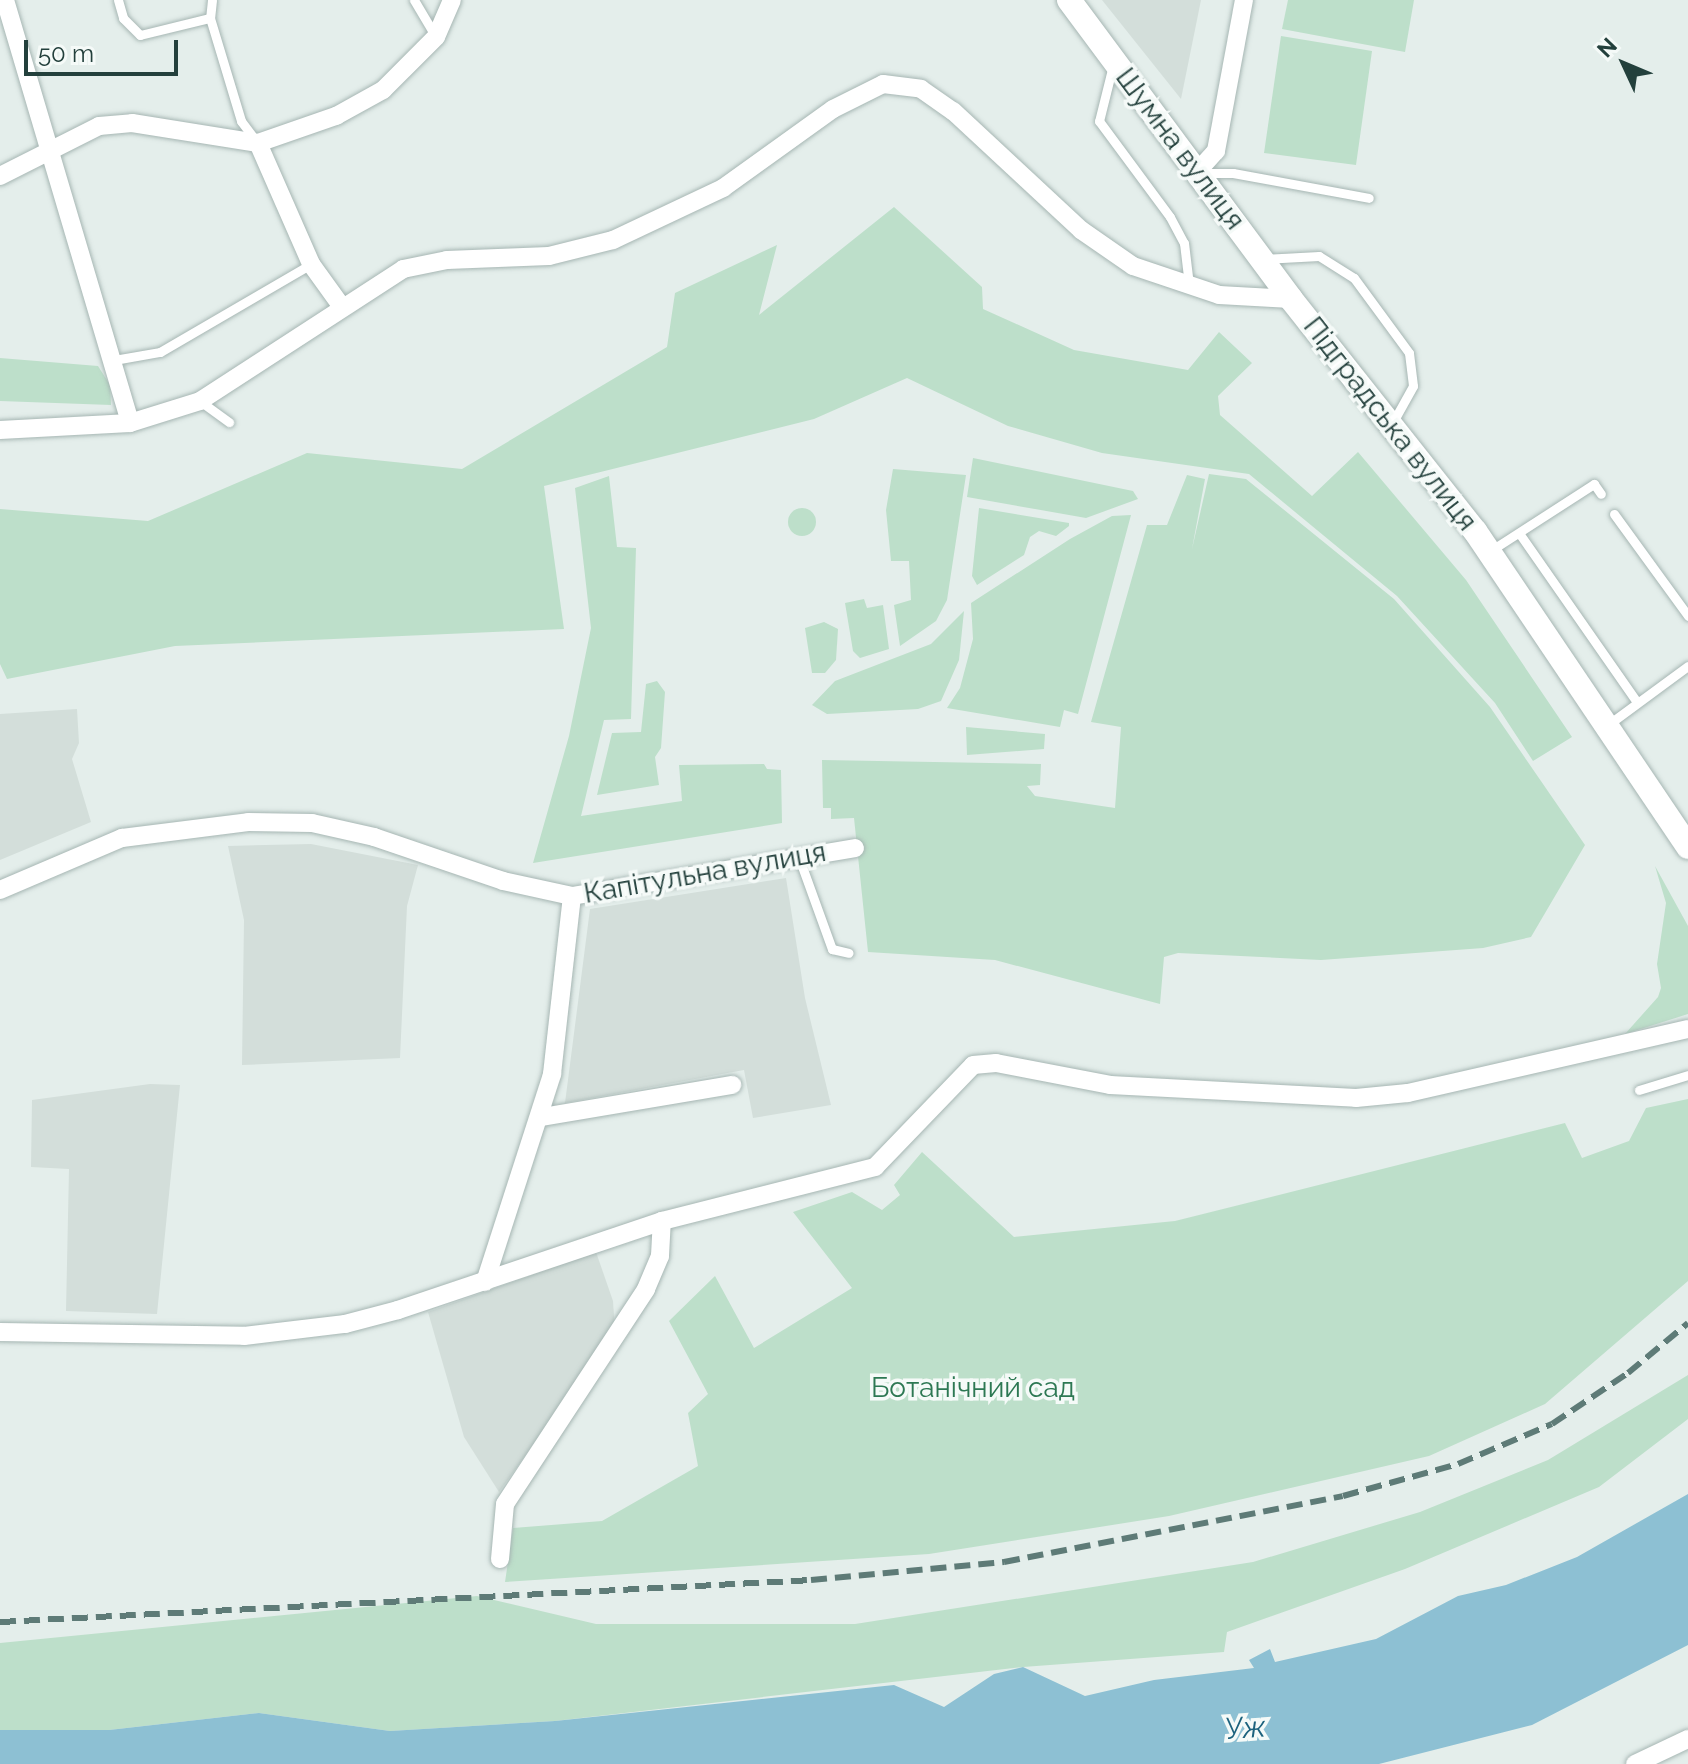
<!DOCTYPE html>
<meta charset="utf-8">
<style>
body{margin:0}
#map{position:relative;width:1688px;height:1764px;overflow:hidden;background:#e4eeeb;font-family:Raleway,sans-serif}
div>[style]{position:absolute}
.built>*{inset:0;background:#d3deda}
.green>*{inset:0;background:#bddfca}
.round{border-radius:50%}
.water>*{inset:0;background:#8dc0d3}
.roads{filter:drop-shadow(0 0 2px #a6b6b3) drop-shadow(0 0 2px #a6b6b3)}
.lane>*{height:9px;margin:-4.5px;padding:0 4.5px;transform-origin:4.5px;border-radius:4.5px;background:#fff}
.street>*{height:18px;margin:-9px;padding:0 9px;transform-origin:9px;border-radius:9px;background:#fff}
.secondary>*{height:24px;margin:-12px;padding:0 12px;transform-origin:12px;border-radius:12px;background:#fff}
.rail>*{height:6px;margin-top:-3px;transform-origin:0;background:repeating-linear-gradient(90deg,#5e7b77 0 16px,transparent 0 24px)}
span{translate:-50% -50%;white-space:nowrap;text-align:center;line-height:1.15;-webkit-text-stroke:7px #f5faf8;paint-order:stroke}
.street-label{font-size:28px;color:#23403c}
.park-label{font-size:28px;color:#2d7853}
.water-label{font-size:30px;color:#1c627d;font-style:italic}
.north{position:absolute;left:1584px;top:24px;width:80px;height:80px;-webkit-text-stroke:6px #f5faf8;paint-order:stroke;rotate:314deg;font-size:22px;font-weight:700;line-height:32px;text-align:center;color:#23403c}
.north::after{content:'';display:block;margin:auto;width:28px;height:36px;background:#23403c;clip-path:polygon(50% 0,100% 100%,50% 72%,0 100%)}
.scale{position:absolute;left:24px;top:40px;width:154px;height:36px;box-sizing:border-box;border:4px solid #23403c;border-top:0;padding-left:10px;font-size:24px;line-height:28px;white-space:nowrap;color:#23403c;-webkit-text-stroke:6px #f5faf8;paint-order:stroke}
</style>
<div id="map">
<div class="built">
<i style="clip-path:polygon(1102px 0,1201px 0,1181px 99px)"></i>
<i style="clip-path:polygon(77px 709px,79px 743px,72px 759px,91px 822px,0 860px,0 714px)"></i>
<i style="clip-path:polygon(311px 844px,418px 865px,407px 906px,400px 1058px,242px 1065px,244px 920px,228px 846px)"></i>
<i style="clip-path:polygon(786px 878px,805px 998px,831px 1105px,753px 1118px,744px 1070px,565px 1103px,590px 909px)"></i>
<i style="clip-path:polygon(150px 1084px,180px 1085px,157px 1314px,66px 1311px,69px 1169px,31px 1167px,32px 1100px)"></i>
<i style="clip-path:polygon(596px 1252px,613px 1301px,615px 1331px,499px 1492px,464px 1437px,428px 1312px)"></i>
</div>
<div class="green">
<i style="clip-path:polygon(1288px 0,1414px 0,1405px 52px,1282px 29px)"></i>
<i style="clip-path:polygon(1281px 36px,1372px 51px,1356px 165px,1264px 153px)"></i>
<i style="clip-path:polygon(894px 207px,982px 287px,983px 309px,1074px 350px,1188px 370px,1219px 332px,1252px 363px,1218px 396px,1220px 415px,1312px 496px,1358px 452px,1466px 580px,1572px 737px,1533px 761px,1495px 703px,1397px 596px,1249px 474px,1102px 453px,1008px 426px,907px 378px,814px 419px,544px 486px,564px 629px,175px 646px,7px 679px,0 664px,0 509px,148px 521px,307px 453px,462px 469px,667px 347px,675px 293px,777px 245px,759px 315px)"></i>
<i style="clip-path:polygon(0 358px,98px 366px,110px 385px,111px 405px,0 401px)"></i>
<i style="clip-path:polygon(973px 458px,1133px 491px,1138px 499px,1086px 518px,967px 497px)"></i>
<i style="clip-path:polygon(893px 469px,966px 475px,947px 600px,936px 621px,900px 646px,894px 605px,911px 600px,909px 561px,891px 561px,886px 510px)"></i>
<i style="clip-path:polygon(1209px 474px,1246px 479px,1394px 599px,1490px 707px,1585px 845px,1531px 937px,1483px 948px,1321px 960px,1178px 953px,1164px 957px,1160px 1004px,995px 960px,868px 952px,854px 818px,831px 819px,831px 808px,823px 808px,822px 760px,1041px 764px,1040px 785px,1027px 786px,1035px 796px,1115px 808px,1121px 727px,1091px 722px,1147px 525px,1167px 525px,1187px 475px,1205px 479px,1192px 549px)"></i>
<i style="clip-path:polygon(609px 476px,617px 547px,636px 548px,631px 719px,604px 720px,581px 816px,682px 801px,679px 765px,764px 764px,767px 769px,781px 770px,782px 823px,533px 863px,569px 736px,591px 628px,575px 488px)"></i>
<i class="round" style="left:788px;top:508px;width:28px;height:28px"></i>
<i style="clip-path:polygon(979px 508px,1069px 523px,1069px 526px,1056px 536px,1039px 531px,1030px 537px,1024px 555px,977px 585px,972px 576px)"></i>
<i style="clip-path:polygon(1131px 515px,1078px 714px,1064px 710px,1060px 727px,947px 708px,960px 688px,973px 639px,971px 603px,1070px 539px,1112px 516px)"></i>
<i style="clip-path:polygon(864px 599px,867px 608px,883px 605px,889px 649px,860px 658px,853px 651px,845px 603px)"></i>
<i style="clip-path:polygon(964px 611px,959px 660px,941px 701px,918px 709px,827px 714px,812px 705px,835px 681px,931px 644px)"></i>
<i style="clip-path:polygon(824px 622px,838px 629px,836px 660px,825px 673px,812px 673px,805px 628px)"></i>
<i style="clip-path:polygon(657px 681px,665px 692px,661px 748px,655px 757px,659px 785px,597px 795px,612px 733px,641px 732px,646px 684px)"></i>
<i style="clip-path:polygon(966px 727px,1045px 734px,1044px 749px,967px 755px)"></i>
<i style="clip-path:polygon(1655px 866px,1688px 926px,1688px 1014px,1625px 1034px,1658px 997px,1661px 988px,1657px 964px,1666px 903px)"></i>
<i style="clip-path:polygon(1688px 1099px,1688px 1281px,1545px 1404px,1429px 1456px,1169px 1516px,929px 1554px,505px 1582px,513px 1528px,602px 1521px,698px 1466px,688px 1413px,708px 1394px,669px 1321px,715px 1276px,754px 1348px,852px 1288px,793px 1212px,852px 1192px,882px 1210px,900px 1195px,894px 1185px,922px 1152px,1014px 1237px,1175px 1221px,1565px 1123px,1582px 1158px,1629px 1141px,1646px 1108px)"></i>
<i style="clip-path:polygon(1688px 1375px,1688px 1419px,1599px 1487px,1405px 1569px,1227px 1632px,1224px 1652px,1023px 1667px,555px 1721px,390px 1731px,259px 1713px,109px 1730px,0 1730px,0 1643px,477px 1596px,596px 1624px,855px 1624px,1253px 1562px,1420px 1512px,1548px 1460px)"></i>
</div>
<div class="water">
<i style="clip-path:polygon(1688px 1494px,1688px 1645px,1532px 1725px,1379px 1764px,0 1764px,0 1730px,109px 1730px,259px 1713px,390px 1731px,555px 1721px,894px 1685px,944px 1707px,994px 1674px,1023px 1667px,1085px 1696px,1154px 1680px,1254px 1668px,1249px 1660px,1270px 1649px,1275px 1662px,1376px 1639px,1458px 1596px,1506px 1585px,1577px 1557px)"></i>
</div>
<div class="roads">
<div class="lane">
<i style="left:118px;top:0;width:19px;rotate:74deg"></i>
<i style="left:123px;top:18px;width:24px;rotate:45deg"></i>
<i style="left:140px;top:35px;width:72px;rotate:-13.7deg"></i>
<i style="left:212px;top:0;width:18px;rotate:96deg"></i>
<i style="left:210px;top:18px;width:108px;rotate:73.2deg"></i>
<i style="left:241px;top:121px;width:25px;rotate:53deg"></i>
<i style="left:414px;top:0;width:43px;rotate:59.3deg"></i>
<i style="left:1113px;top:65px;width:58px;rotate:104deg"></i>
<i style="left:1099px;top:121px;width:119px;rotate:53.5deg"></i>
<i style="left:1170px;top:217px;width:30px;rotate:62deg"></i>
<i style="left:1184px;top:243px;width:42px;rotate:83.2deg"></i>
<i style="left:1200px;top:173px;width:33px"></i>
<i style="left:1233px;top:173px;width:138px;rotate:10.4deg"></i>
<i style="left:1263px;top:259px;width:56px;rotate:-3.1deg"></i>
<i style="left:1319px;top:256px;width:41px;rotate:32.2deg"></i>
<i style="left:1354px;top:278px;width:93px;rotate:53.7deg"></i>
<i style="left:1409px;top:353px;width:33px;rotate:83deg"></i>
<i style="left:1413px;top:386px;width:41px;rotate:119.1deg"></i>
<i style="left:114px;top:360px;width:47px;rotate:-9.9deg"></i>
<i style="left:160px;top:352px;width:175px;rotate:-30.2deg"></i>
<i style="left:200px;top:401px;width:36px;rotate:36deg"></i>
<i style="left:1614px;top:514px;width:126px;rotate:54deg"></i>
<i style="left:1519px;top:533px;width:205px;rotate:55.1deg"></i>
<i style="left:1490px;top:551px;width:124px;rotate:-32.8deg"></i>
<i style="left:1594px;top:484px;width:12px;rotate:55deg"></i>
<i style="left:1609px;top:724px;width:98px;rotate:-36.3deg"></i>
<i style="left:799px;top:858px;width:97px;rotate:70.1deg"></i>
<i style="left:832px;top:949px;width:17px;rotate:13deg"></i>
<i style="left:1639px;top:1090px;width:51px;rotate:-17deg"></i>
</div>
<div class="street">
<i style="left:5px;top:0;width:441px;rotate:73.5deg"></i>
<i style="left:258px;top:143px;width:132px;rotate:66.3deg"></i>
<i style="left:311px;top:264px;width:53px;rotate:54.2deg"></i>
<i style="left:1196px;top:173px;width:30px;rotate:-48deg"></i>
<i style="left:1216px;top:151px;width:154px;rotate:-79.5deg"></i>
<i style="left:0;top:176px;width:111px;rotate:-26.8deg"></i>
<i style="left:99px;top:126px;width:33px;rotate:-5deg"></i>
<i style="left:132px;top:123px;width:128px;rotate:9deg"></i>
<i style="left:258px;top:143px;width:83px;rotate:-19.1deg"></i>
<i style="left:336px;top:116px;width:54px;rotate:-29deg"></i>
<i style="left:383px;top:90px;width:75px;rotate:-45deg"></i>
<i style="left:436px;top:37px;width:40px;rotate:-66.6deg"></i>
<i style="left:0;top:430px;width:130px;rotate:-3.1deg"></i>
<i style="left:130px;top:423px;width:73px;rotate:-17.4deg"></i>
<i style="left:200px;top:401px;width:242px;rotate:-33deg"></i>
<i style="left:403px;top:269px;width:45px;rotate:-11.6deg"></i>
<i style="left:447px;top:260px;width:102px;rotate:-2.2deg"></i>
<i style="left:549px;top:256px;width:66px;rotate:-14deg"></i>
<i style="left:613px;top:240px;width:122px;rotate:-25.3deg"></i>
<i style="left:723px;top:188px;width:135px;rotate:-35.7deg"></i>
<i style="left:833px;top:109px;width:56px;rotate:-26.6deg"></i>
<i style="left:883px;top:84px;width:38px;rotate:7deg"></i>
<i style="left:921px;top:89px;width:39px;rotate:35deg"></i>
<i style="left:953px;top:111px;width:175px;rotate:42.9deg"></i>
<i style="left:1081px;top:230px;width:63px;rotate:34.7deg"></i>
<i style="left:1133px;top:266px;width:91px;rotate:18.6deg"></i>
<i style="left:1219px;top:295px;width:72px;rotate:3.2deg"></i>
<i style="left:0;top:890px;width:133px;rotate:-23.1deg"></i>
<i style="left:122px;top:838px;width:127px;rotate:-7.2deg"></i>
<i style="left:248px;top:822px;width:64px;rotate:0.9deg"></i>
<i style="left:312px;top:823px;width:64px;rotate:12.7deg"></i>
<i style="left:374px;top:837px;width:136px;rotate:18.8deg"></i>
<i style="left:503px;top:881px;width:71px;rotate:12.3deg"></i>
<i style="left:572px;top:896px;width:287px;rotate:-9.6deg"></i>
<i style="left:542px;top:1117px;width:193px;rotate:-9.6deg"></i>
<i style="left:485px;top:1282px;width:219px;rotate:-72.1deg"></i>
<i style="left:552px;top:1074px;width:179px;rotate:-83.6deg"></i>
<i style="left:0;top:1332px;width:244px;rotate:0.9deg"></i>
<i style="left:244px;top:1336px;width:102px;rotate:-6.8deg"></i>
<i style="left:345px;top:1324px;width:55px;rotate:-14.8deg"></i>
<i style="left:398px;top:1310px;width:279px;rotate:-18.6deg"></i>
<i style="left:662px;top:1221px;width:220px;rotate:-14.2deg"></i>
<i style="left:875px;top:1167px;width:141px;rotate:-46.1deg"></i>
<i style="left:973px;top:1065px;width:23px;rotate:-5deg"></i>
<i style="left:996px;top:1063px;width:116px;rotate:10.9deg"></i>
<i style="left:1110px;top:1085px;width:246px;rotate:3deg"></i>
<i style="left:1356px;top:1098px;width:52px;rotate:-5.5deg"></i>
<i style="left:1408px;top:1093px;width:287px;rotate:-12.9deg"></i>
<i style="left:500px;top:1559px;width:55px;rotate:-84.8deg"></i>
<i style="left:505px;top:1504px;width:257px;rotate:-56.7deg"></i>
<i style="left:646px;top:1289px;width:36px;rotate:-67deg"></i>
<i style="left:660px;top:1256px;width:35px;rotate:-87deg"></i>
<i style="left:1635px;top:1764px;width:59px;rotate:-25.3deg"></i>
</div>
<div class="secondary">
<i style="left:1069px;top:0;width:372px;rotate:53.4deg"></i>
<i style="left:1291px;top:299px;width:296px;rotate:51.6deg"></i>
<i style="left:1475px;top:531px;width:381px;rotate:56deg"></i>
</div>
</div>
<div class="rail">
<i style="left:0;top:1622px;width:812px;rotate:-2.96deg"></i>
<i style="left:811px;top:1580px;width:194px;rotate:-5.3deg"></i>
<i style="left:1004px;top:1562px;width:345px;rotate:-11deg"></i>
<i style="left:1343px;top:1496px;width:119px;rotate:-15.5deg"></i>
<i style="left:1458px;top:1464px;width:102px;rotate:-23.1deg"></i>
<i style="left:1552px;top:1424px;width:92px;rotate:-33.9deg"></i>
<i style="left:1628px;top:1373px;width:78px;rotate:-39.8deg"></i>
</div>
<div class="street-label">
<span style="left:1180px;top:149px;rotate:53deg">Шумна вулиця</span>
<span style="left:1390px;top:424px;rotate:52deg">Підградська вулиця</span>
<span style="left:705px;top:873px;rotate:-10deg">Капітульна вулиця</span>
</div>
<div class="park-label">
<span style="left:973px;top:1388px">Ботанічний сад</span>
</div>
<div class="water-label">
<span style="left:1245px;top:1728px;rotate:-4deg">Уж</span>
</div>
<div class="north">N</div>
<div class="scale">50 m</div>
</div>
